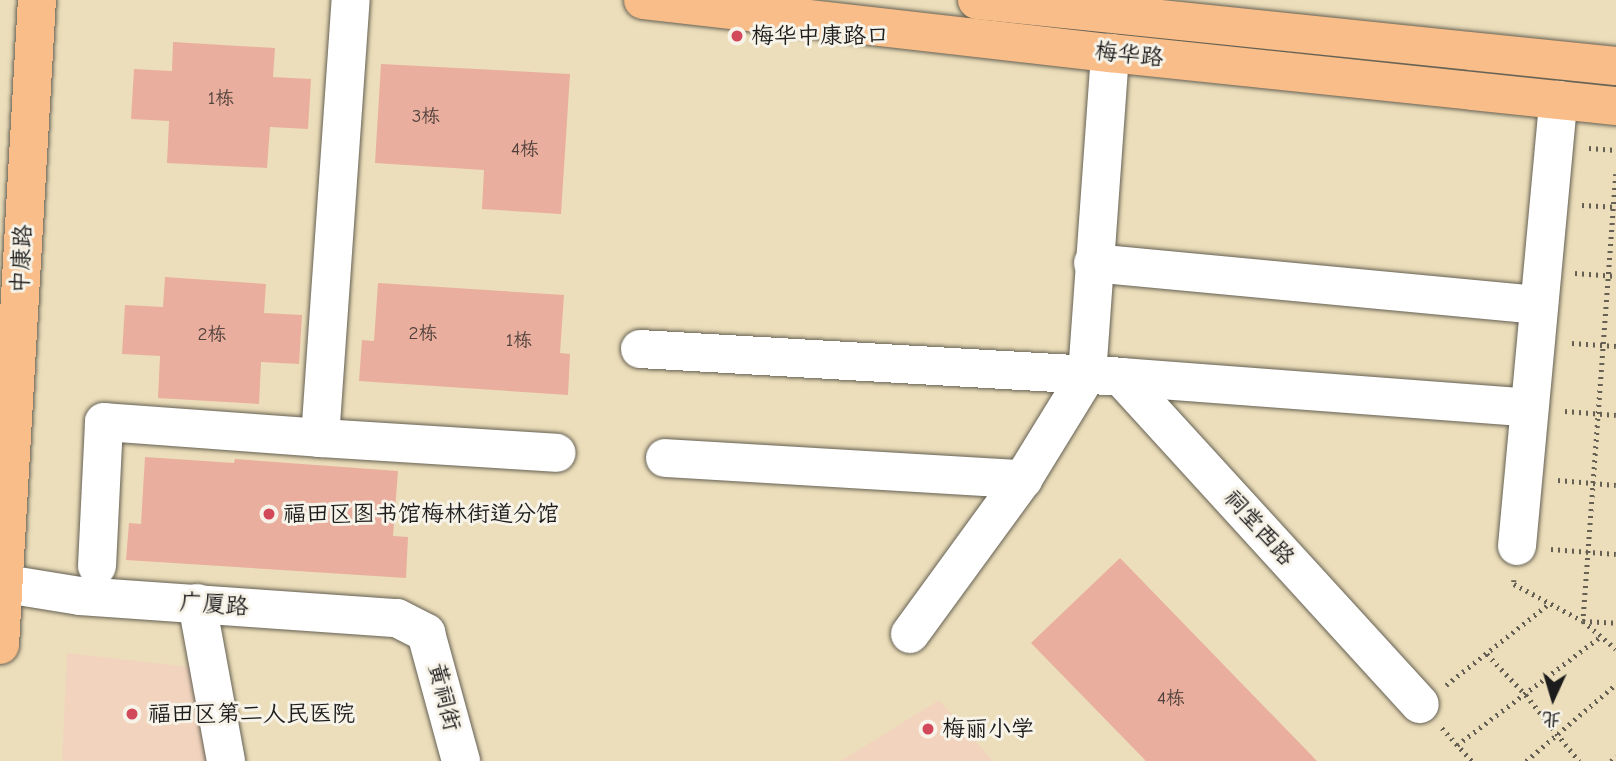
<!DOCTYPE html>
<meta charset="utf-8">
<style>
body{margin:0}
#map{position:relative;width:1616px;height:761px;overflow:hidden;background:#ecdeba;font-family:"Comic Neue","LXGW WenKai TC",sans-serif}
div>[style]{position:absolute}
.built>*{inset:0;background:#f2d4be}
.building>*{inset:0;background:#e9ae9d}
.path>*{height:4.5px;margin-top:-2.25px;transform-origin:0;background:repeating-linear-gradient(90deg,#656053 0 2px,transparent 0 7px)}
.roads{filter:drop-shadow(0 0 2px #656053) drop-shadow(0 0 2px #656053)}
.minor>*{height:38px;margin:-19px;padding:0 19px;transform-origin:19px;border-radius:19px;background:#fff}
.major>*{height:38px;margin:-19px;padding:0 19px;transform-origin:19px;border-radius:19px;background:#f8bd88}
.dots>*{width:19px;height:19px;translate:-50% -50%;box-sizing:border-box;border:4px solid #f7f3e8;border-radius:50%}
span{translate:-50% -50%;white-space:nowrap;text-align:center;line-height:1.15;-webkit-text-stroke:6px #f7f3e8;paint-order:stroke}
.number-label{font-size:19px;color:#4f403c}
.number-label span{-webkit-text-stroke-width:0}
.poi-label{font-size:23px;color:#1c1c1c}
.left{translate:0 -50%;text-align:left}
.street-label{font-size:23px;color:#1c1c1c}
.north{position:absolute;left:1518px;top:663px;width:70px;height:70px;-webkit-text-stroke:5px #f7f3e8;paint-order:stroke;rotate:184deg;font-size:19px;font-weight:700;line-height:28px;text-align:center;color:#1c1c1c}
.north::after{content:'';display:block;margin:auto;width:24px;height:32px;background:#1c1c1c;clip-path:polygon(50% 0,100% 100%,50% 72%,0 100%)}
</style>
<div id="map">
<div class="built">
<i style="clip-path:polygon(67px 653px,190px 667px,208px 761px,62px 761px)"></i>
<i style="clip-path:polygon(939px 700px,993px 761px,837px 761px,844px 759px)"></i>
</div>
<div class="building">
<i style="clip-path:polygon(173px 42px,275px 48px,273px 77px,311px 79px,308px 129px,270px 127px,267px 168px,167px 163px,169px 121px,131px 119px,134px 69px,172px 71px)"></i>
<i style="clip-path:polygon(381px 64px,570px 74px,561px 214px,482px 209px,484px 170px,375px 163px)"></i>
<i style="clip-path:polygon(165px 277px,266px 284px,264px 313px,302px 315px,299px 364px,261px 362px,259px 404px,158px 398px,160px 356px,122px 354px,125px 305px,163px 307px)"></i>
<i style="clip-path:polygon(378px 283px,564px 295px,560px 353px,570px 354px,568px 395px,359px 381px,362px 340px,374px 341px)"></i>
<i style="clip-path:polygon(145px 457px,234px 463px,235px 459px,398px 471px,393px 536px,408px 537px,406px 578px,126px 560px,129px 523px,141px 524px)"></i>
<i style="clip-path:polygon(1120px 558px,1317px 761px,1146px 761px,1031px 643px)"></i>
</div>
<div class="path">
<i style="left:1589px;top:148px;width:27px;rotate:4deg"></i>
<i style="left:1616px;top:174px;width:448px;rotate:94.2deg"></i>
<i style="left:1583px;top:621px;width:33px;rotate:3deg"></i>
<i style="left:1582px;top:205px;width:33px;rotate:3deg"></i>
<i style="left:1575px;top:273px;width:41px;rotate:4.2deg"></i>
<i style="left:1572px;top:343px;width:44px;rotate:3.9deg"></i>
<i style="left:1565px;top:411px;width:51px;rotate:4.5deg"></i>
<i style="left:1558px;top:480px;width:58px;rotate:4.9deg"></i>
<i style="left:1551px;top:549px;width:65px;rotate:4.4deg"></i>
<i style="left:1514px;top:580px;width:4px;rotate:90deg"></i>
<i style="left:1514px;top:584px;width:78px;rotate:28.2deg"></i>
<i style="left:1583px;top:621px;width:43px;rotate:40.3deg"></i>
<i style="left:1487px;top:654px;width:57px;rotate:46.4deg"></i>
<i style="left:1526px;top:695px;width:85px;rotate:51.2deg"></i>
<i style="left:1446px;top:685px;width:132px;rotate:-38.3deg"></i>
<i style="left:1442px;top:728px;width:45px;rotate:47.7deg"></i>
<i style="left:1457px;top:745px;width:179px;rotate:-37.1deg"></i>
<i style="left:1526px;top:761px;width:118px;rotate:-40.5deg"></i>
<i style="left:1611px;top:761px;width:7px;rotate:-45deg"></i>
</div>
<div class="roads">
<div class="minor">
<i style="left:1093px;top:263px;width:448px;rotate:5.4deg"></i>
<i style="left:640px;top:349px;width:482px;rotate:3.3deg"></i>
<i style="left:1121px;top:377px;width:443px;rotate:47.6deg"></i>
<i style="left:1121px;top:377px;width:409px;rotate:4.3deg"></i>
<i style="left:320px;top:438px;width:237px;rotate:3.6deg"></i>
<i style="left:665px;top:458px;width:359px;rotate:3.4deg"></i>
<i style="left:1517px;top:546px;width:448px;rotate:-84.7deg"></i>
<i style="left:97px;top:566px;width:144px;rotate:-87.2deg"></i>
<i style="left:104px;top:422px;width:217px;rotate:4.2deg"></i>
<i style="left:320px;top:438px;width:439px;rotate:-86deg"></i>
<i style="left:0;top:583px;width:81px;rotate:9.2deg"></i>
<i style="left:80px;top:596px;width:318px;rotate:4deg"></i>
<i style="left:397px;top:618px;width:33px;rotate:27deg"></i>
<i style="left:426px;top:633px;width:133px;rotate:74.7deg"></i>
<i style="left:197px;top:603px;width:161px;rotate:79.6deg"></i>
<i style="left:910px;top:634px;width:192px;rotate:-53.9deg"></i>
<i style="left:1023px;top:479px;width:122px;rotate:-58.4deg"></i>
<i style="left:1087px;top:375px;width:323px;rotate:-85.9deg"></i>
</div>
<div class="major">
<i style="left:643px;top:0;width:470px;rotate:6.5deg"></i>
<i style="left:1110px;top:53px;width:509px;rotate:5.98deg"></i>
<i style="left:977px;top:0;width:642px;rotate:5.9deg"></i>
<i style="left:0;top:645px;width:646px;rotate:-86.72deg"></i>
</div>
</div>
<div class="dots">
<i style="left:737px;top:36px;background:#d1495b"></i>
<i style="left:269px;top:514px;background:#d1495b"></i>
<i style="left:132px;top:714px;background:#d1495b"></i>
<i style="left:928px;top:729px;background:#d1495b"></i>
</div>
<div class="number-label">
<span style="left:221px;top:99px">1栋</span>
<span style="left:426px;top:117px">3栋</span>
<span style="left:525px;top:150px">4栋</span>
<span style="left:423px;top:334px">2栋</span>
<span style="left:212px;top:335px">2栋</span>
<span style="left:519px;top:341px">1栋</span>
<span style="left:1171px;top:699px">4栋</span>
</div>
<div class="poi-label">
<span class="left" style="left:751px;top:36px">梅华中康路口</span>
<span class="left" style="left:283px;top:514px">福田区图书馆梅林街道分馆</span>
<span class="left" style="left:148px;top:714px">福田区第二人民医院</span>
<span class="left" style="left:942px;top:729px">梅丽小学</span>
</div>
<div class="street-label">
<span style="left:1129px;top:55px;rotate:6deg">梅华路</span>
<span style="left:22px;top:259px;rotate:-87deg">中康路</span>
<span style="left:1259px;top:528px;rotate:48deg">祠堂西路</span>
<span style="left:214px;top:605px;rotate:4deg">广厦路</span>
<span style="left:444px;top:697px;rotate:76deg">黄祠街</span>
</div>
<div class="north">北</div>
</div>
